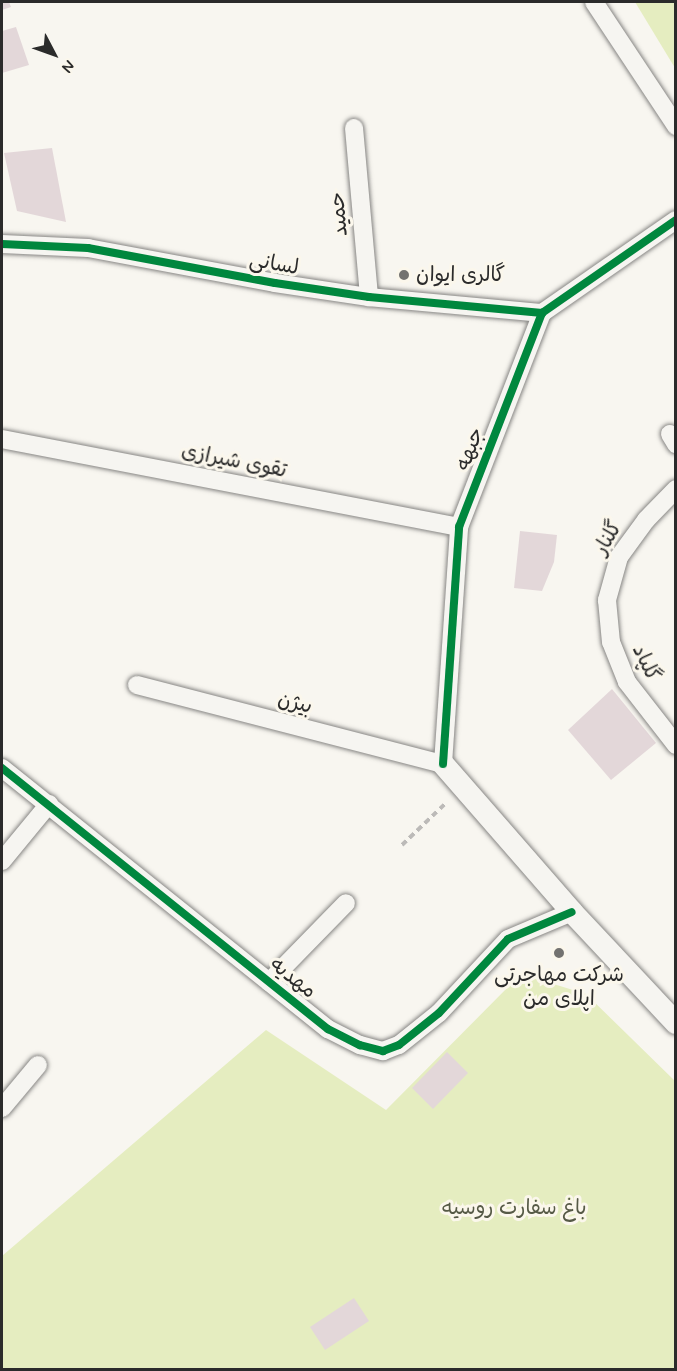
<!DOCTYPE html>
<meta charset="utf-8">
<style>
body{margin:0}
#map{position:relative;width:677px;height:1371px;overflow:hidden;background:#f8f6f0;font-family:Mynerve,"Playpen Sans Arabic",sans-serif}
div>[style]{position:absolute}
.green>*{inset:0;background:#e5edc0}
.building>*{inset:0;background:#e3d7d9}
.path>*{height:4px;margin-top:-2px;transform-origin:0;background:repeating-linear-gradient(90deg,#bcbab8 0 6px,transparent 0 10.5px)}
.roads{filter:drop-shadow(0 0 2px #878684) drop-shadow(0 0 2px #878684)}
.minor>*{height:18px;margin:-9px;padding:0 9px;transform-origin:9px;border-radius:9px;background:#f6f5f1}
.tertiary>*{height:22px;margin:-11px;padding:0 11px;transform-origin:11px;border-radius:11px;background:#f6f5f1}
.cycleway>*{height:8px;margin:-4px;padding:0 4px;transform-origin:4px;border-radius:4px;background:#00873e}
.dots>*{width:16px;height:16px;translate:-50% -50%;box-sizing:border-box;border:3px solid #fbf7ec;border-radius:50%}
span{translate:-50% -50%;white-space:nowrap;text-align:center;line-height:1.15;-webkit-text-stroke:6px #fbf7ec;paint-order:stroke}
.street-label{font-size:21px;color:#2b2b2b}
.poi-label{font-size:21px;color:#2b2b2b}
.left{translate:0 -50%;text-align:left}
.park-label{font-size:21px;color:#565a46}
.frame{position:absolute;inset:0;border:3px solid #2b2b2b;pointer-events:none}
.north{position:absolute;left:24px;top:24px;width:60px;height:60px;-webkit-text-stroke:4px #fbf7ec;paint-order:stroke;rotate:131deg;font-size:16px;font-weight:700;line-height:24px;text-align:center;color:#2b2b2b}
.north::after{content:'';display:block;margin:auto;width:21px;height:27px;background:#2b2b2b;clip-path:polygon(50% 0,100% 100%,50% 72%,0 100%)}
</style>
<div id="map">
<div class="green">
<i style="clip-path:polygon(635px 2px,675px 2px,675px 68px)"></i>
<i style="clip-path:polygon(521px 974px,586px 994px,675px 1081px,675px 1369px,2px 1369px,2px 1256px,266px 1030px,386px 1110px)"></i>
</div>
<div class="building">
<i style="clip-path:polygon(2px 2px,9px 2px,11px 7px,2px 10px)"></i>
<i style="clip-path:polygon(16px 27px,29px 65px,2px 73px,2px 31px)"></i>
<i style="clip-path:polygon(52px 148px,66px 222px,17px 211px,4px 153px)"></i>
<i style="clip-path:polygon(520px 531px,557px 535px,554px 562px,542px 591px,514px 588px)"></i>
<i style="clip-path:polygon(612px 689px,656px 743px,611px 780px,568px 730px)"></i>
<i style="clip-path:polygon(447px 1052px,468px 1073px,433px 1109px,412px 1088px)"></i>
<i style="clip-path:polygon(354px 1298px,369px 1321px,325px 1350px,310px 1327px)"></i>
</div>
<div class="path">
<i style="left:402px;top:845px;width:62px;rotate:-43.7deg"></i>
</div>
<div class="roads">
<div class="minor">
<i style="left:594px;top:2px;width:149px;rotate:56.5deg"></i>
<i style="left:354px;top:128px;width:170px;rotate:84.9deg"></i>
<i style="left:2px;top:244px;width:86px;rotate:2.7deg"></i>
<i style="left:88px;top:248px;width:190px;rotate:10.6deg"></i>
<i style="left:275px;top:283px;width:95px;rotate:8.5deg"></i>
<i style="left:369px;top:297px;width:174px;rotate:5.3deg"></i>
<i style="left:670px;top:434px;width:12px;rotate:59deg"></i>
<i style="left:2px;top:439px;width:465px;rotate:10.9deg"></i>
<i style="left:676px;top:489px;width:43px;rotate:134.1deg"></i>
<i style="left:646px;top:520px;width:46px;rotate:126.1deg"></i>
<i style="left:619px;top:557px;width:45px;rotate:105.6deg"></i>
<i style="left:607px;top:600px;width:42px;rotate:84.6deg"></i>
<i style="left:611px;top:642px;width:43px;rotate:68.2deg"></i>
<i style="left:627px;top:682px;width:80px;rotate:52.1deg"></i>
<i style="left:137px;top:685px;width:316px;rotate:14.5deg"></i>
<i style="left:443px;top:764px;width:238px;rotate:-86.1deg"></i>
<i style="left:459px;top:527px;width:230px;rotate:-68.8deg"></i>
<i style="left:542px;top:313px;width:163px;rotate:-34.8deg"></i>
<i style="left:2px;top:768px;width:418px;rotate:38.7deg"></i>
<i style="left:328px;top:1029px;width:36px;rotate:27deg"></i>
<i style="left:360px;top:1045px;width:24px;rotate:15deg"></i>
<i style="left:383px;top:1051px;width:17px;rotate:-21deg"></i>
<i style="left:399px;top:1045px;width:51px;rotate:-38.7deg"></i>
<i style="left:439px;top:1013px;width:101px;rotate:-47deg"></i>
<i style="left:508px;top:939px;width:69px;rotate:-22.9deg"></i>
<i style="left:2px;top:861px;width:74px;rotate:-50.5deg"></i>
<i style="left:269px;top:982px;width:110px;rotate:-45.7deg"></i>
<i style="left:2px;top:1108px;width:56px;rotate:-50.1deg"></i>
</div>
<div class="tertiary">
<i style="left:443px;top:764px;width:196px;rotate:48.9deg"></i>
<i style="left:572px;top:912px;width:152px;rotate:46.9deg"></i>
</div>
</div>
<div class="cycleway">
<i style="left:2px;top:244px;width:86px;rotate:2.7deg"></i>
<i style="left:88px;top:248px;width:190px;rotate:10.6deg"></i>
<i style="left:275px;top:283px;width:95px;rotate:8.5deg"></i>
<i style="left:369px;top:297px;width:174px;rotate:5.3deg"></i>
<i style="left:443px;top:764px;width:238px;rotate:-86.1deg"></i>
<i style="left:459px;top:527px;width:230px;rotate:-68.8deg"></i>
<i style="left:542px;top:313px;width:163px;rotate:-34.8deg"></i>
<i style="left:2px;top:768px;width:418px;rotate:38.7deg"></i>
<i style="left:328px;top:1029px;width:36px;rotate:27deg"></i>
<i style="left:360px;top:1045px;width:24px;rotate:15deg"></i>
<i style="left:383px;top:1051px;width:17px;rotate:-21deg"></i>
<i style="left:399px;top:1045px;width:51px;rotate:-38.7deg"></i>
<i style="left:439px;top:1013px;width:101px;rotate:-47deg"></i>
<i style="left:508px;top:939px;width:69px;rotate:-22.9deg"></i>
</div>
<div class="dots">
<i style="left:404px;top:275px;background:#737270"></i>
<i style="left:559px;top:953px;background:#737270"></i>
</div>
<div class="street-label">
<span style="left:339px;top:214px;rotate:-95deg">حمید</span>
<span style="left:274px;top:264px;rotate:10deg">لسانی</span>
<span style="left:470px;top:449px;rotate:-69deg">جبهه</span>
<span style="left:234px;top:461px;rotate:11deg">تقوی شیرازی</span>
<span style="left:608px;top:538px;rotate:-60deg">گلنار</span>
<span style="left:646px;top:663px;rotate:64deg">گلپاد</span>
<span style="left:295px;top:703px;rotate:14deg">بیژن</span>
<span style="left:293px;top:978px;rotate:38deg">مهدیه</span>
</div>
<div class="poi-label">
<span class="left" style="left:416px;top:275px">گالری ایوان</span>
<span style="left:559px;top:987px">شرکت مهاجرتی<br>اپلای من</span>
</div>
<div class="park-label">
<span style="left:514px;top:1208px">باغ سفارت روسیه</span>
</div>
<div class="frame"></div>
<div class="north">N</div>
</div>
